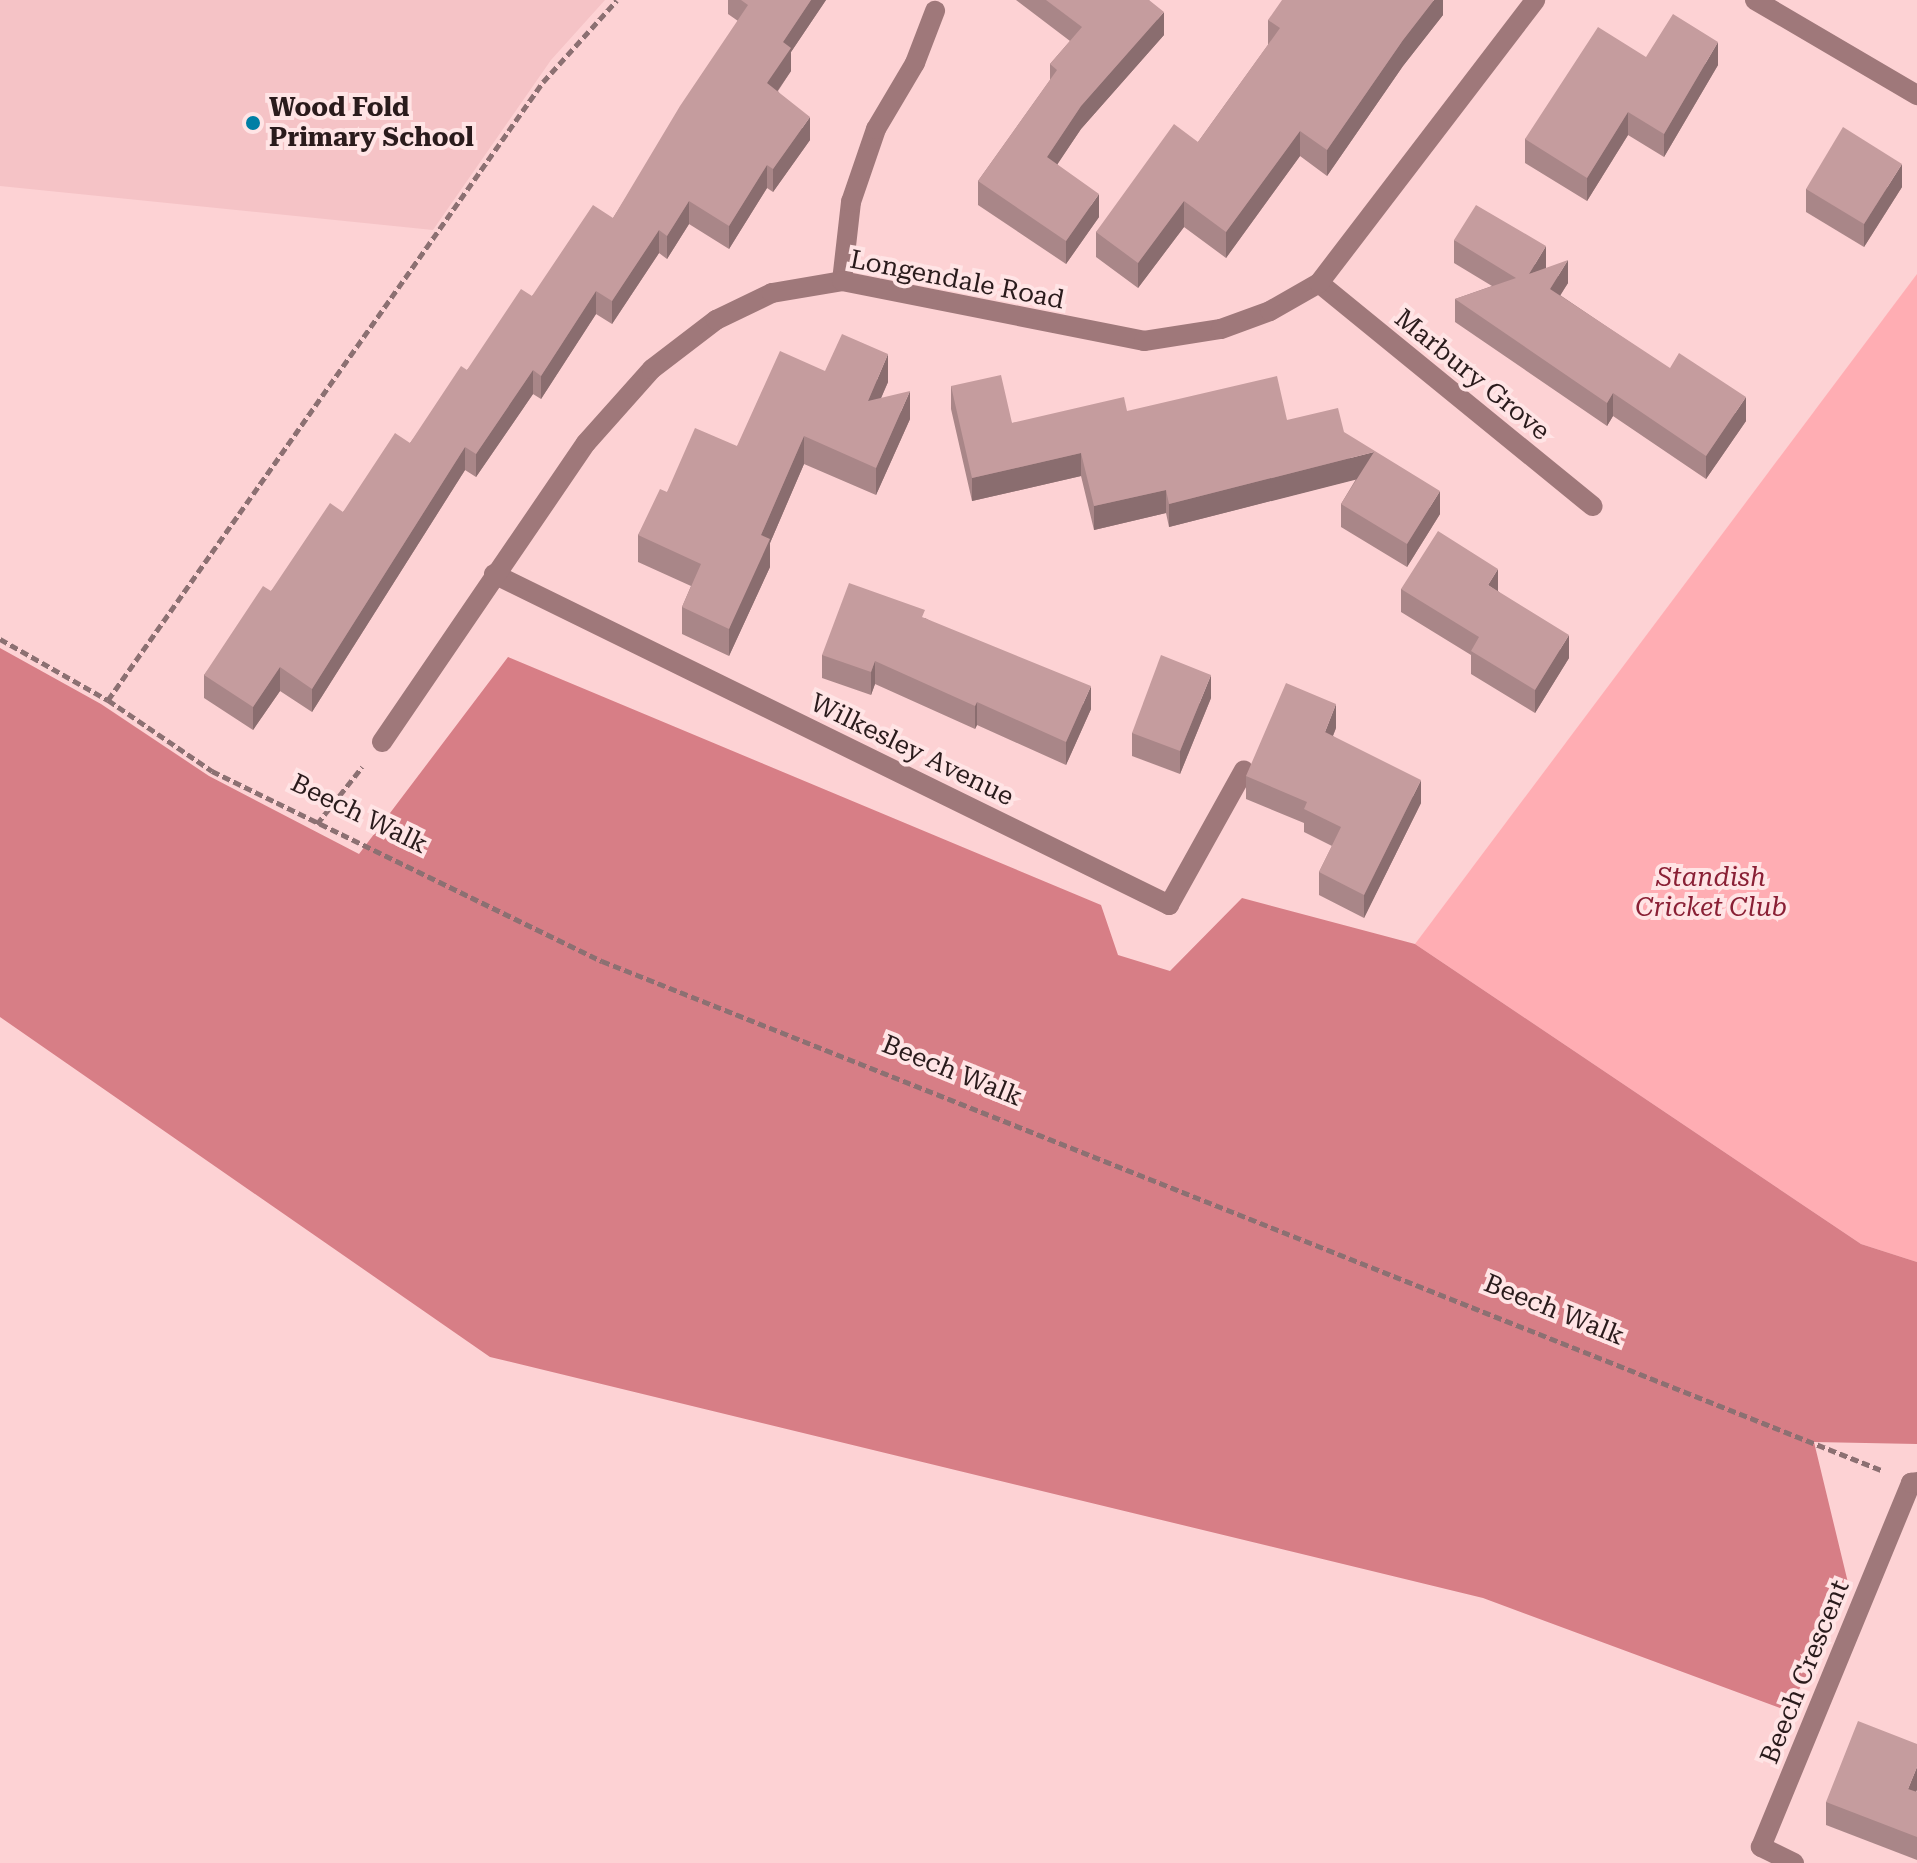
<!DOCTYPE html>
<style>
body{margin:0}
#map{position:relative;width:1917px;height:1863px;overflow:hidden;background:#fdd2d4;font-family:"Roboto Serif",serif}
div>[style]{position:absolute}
.built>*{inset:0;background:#f5c3c6}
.green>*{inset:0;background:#ffadb3}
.forest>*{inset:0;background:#d77e86}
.path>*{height:5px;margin-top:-2.5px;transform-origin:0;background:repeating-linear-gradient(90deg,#8c7072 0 8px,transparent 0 12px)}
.minor>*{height:20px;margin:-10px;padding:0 10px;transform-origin:10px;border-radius:10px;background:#9f787a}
.wall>*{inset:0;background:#a98688}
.shaded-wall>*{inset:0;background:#8a6d6f}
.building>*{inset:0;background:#c59c9e}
.dots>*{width:22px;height:22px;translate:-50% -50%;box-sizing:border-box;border:4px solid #ffe4e5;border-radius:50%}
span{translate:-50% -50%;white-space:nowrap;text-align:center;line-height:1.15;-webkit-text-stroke:8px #ffe4e5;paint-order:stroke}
.poi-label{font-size:26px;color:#2a1b1c;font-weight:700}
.left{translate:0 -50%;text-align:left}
.street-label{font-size:26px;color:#2a1b1c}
.park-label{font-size:26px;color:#8a2035;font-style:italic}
</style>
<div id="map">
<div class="built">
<i style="clip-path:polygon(0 0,605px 0,551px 60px,433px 230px,0 186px)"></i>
</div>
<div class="green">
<i style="clip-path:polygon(1917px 274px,1917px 1262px,1861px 1244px,1415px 944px)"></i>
</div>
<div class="forest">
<i style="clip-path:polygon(0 648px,101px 704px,209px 776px,359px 854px,508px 657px,1101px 905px,1118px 955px,1170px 971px,1242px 898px,1415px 944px,1861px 1244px,1917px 1262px,1917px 1444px,1814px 1442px,1850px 1591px,1788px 1711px,1483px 1598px,490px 1357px,0 1017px)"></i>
</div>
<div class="path">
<i style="left:0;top:639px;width:124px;rotate:29.5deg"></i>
<i style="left:108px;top:700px;width:126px;rotate:34.3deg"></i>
<i style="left:212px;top:771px;width:434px;rotate:26deg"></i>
<i style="left:602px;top:961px;width:1377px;rotate:21.7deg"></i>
<i style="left:108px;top:700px;width:756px;rotate:-54.86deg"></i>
<i style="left:543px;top:82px;width:110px;rotate:-47.9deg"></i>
<i style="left:317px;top:824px;width:73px;rotate:-51.7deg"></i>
</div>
<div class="minor">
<i style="left:1755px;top:0;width:188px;rotate:30.4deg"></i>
<i style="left:842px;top:281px;width:80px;rotate:-83.5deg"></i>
<i style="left:851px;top:202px;width:77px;rotate:-71.1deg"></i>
<i style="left:876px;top:129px;width:77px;rotate:-59.4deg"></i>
<i style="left:915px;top:63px;width:56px;rotate:-69deg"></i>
<i style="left:1319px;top:283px;width:353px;rotate:39.2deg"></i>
<i style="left:494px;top:574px;width:752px;rotate:26.12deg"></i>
<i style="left:1169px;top:905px;width:154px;rotate:-60.9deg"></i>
<i style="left:382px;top:742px;width:362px;rotate:-55.7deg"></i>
<i style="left:586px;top:443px;width:99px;rotate:-48.3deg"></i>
<i style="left:652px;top:369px;width:81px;rotate:-37.4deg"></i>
<i style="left:716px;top:320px;width:62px;rotate:-25.7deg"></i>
<i style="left:772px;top:293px;width:71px;rotate:-9.7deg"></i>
<i style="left:842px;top:281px;width:308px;rotate:11.2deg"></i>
<i style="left:1144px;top:341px;width:78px;rotate:-8.9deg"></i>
<i style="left:1221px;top:329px;width:52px;rotate:-20.2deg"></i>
<i style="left:1270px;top:311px;width:56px;rotate:-29.7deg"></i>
<i style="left:1319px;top:283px;width:356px;rotate:-52.6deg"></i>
<i style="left:1794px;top:1863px;width:37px;rotate:-154deg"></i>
<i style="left:1761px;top:1847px;width:394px;rotate:-67.6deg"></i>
<i style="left:1911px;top:1483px;width:6px;rotate:-9deg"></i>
</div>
<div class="wall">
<i style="clip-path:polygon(728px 0,826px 0,791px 52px,791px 71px,778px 91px,810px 140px,773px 192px,767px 188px,729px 249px,689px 224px,667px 259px,659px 253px,612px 324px,596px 314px,541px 399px,533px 394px,476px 477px,465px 470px,312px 712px,280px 691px,253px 730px,204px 698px,204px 675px,271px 591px,343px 512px,410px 443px,467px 370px,532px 296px,613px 218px,738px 21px,728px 14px)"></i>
<i style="clip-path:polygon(1016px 0,1149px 0,1164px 35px,1081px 129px,1057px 164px,1099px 217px,1066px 264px,978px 205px,978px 181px,1050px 80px,1050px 64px,1070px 41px)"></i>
<i style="clip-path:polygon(1443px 0,1443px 15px,1403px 66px,1327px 176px,1300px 156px,1226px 258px,1184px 227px,1138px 288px,1096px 257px,1096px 232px,1198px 142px,1268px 45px,1268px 20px)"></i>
<i style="clip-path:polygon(1646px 57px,1718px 65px,1664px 157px,1628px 135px,1587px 201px,1525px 163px,1525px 139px)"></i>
<i style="clip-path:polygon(1902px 187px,1864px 247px,1806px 212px,1806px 189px)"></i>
<i style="clip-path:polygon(1454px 240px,1546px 268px,1568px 283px,1560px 295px,1746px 421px,1706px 479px,1613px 416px,1607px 426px,1455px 322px,1455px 299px,1492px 286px,1454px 263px)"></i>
<i style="clip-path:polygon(825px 371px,888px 382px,881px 398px,910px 419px,876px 495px,804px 464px,770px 543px,770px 567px,729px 656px,682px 634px,682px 607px,691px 586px,638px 562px,638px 535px,667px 492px,737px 446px)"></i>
<i style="clip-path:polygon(951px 386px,1012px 423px,1127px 411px,1287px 420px,1440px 514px,1407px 567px,1341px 527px,1341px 504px,1356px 479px,1169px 527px,1166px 513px,1094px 530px,1081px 476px,972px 501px,951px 409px)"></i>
<i style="clip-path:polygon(1401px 589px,1498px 591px,1569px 658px,1535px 713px,1471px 674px,1471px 655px,1401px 612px)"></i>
<i style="clip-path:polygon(925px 618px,1091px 709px,1066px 765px,977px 725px,975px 729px,875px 684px,871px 695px,822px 678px,822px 655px)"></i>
<i style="clip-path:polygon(1211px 698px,1180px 774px,1132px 756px,1132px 733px)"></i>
<i style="clip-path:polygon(1336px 728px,1333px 736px,1421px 803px,1364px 918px,1319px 895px,1319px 872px,1332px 846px,1304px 832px,1304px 823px,1246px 799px,1246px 776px)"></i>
<i style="clip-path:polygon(1917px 1792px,1917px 1860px,1826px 1825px,1826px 1802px)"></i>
</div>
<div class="shaded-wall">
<i style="clip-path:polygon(811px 0,826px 0,791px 52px,791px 71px,767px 106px,767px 83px,783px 42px)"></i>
<i style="clip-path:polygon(1434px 0,1443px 0,1443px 15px,1403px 66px,1327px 176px,1327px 150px,1403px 40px)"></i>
<i style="clip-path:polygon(1164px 12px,1164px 35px,1081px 129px,1047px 180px,1047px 157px,1081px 106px)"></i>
<i style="clip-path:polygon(1718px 42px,1718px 65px,1664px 157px,1664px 134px)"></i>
<i style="clip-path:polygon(1628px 112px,1628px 135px,1587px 201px,1587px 178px)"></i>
<i style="clip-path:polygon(810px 117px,810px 140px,773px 192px,773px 169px)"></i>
<i style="clip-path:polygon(1300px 131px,1300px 156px,1226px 258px,1226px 232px)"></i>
<i style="clip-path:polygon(1902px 164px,1902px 187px,1864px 247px,1864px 224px)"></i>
<i style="clip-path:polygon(767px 165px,767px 188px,729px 249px,729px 226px)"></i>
<i style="clip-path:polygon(1099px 194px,1099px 217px,1066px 264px,1066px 241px)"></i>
<i style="clip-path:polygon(689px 201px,689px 224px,667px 259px,667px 236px)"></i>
<i style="clip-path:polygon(1184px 201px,1184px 227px,1138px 288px,1138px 263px)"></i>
<i style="clip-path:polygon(659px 230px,659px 253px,612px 324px,612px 301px)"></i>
<i style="clip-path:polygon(1546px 246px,1546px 269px,1529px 274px)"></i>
<i style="clip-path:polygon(1568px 260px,1568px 283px,1550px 312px,1550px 289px)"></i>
<i style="clip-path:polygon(596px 291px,596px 314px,541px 399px,541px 376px)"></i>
<i style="clip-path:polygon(888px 354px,888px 382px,868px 428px,868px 401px)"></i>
<i style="clip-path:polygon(533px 370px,533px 394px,476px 477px,476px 454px)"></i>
<i style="clip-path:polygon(910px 391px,910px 419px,876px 495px,876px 468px)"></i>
<i style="clip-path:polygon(1613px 393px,1613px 416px,1607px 426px,1607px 403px)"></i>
<i style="clip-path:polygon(1746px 397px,1746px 421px,1706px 479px,1706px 456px)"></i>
<i style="clip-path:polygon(804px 436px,804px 464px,770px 543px,770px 567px,729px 656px,729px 629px,761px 535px)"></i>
<i style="clip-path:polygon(465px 447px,465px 470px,312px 712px,312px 689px)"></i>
<i style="clip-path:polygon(1374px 452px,1374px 475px,1169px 527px,1169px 504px)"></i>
<i style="clip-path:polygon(1081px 453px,1081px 476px,972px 501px,972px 478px)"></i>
<i style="clip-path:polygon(1166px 490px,1166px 513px,1094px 530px,1094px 506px)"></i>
<i style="clip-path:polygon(1440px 491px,1440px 514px,1407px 567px,1407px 544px)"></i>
<i style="clip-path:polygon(1498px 569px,1498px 592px,1488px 585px)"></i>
<i style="clip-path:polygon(1569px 635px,1569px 658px,1535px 713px,1535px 690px)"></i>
<i style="clip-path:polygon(875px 661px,875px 684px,871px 695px,871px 672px)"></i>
<i style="clip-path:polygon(280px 667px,280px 691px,253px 730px,253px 707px)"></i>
<i style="clip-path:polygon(1211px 675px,1211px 698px,1180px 774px,1180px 751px)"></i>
<i style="clip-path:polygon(1091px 686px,1091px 709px,1066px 765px,1066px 742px)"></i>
<i style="clip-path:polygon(977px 702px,977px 725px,975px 729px,975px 706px)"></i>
<i style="clip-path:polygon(1336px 704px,1336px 728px,1325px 755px,1325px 732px)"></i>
<i style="clip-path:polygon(1421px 780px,1421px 803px,1364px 918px,1364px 895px)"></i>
<i style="clip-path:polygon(1917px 1767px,1917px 1790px,1908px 1812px,1908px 1789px)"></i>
</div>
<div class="building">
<i style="clip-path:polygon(741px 0,811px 0,783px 42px,791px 48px,767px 83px,810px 117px,773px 169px,767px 165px,729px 226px,689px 201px,667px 236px,659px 230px,612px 301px,596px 291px,541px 376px,533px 370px,476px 454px,465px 447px,312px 689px,280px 667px,253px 707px,204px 675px,263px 586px,271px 591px,330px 503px,343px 512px,395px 433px,410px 443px,461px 366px,467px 370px,521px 289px,532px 296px,593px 205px,613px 218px,680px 106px,748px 5px)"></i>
<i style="clip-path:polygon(1046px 0,1149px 0,1164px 12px,1081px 106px,1047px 157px,1099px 194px,1066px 241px,978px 181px,1057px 70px,1050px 64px,1082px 27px)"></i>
<i style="clip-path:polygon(1282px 0,1434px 0,1403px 40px,1327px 150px,1300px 131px,1226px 232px,1184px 201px,1138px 263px,1096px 232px,1174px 124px,1198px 142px,1280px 28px,1268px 20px)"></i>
<i style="clip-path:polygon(1673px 14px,1718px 42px,1664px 134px,1628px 112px,1587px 178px,1525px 139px,1598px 27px,1646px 57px)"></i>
<i style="clip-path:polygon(1843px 127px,1902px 164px,1864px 224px,1806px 189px)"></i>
<i style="clip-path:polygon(1476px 205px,1546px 246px,1529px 274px,1568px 260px,1550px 289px,1670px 368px,1679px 353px,1746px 397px,1706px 456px,1613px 393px,1607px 403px,1455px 299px,1516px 278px,1454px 240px)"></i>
<i style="clip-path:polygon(842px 334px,888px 354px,868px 401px,910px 391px,876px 468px,804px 436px,761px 535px,770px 539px,729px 629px,682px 607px,701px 564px,638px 535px,660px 489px,667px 492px,695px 428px,737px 446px,780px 351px,825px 371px)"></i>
<i style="clip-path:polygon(1001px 375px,1012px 423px,1124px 397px,1127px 411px,1277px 376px,1287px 420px,1338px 408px,1344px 432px,1440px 491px,1407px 544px,1341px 504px,1374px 452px,1169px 504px,1166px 490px,1094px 506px,1081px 453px,972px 478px,951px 386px)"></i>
<i style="clip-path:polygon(1438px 531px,1498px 569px,1488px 585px,1569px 635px,1535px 690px,1471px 651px,1479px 637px,1401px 589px)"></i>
<i style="clip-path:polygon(849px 583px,925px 610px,922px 617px,1091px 686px,1066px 742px,977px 702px,975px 706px,875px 661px,871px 672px,822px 655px)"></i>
<i style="clip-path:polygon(1161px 655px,1211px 675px,1180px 751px,1132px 733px)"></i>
<i style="clip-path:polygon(1286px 683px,1336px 704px,1325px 732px,1421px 780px,1364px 895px,1319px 872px,1341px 827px,1304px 809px,1307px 802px,1246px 776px)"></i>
<i style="clip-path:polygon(1858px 1721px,1917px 1744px,1917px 1767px,1908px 1789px,1917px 1792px,1917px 1837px,1826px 1802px)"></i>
</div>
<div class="dots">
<i style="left:253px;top:123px;background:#007fa5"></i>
</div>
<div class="poi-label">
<span class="left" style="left:269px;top:123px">Wood Fold<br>Primary School</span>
</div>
<div class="street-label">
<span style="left:957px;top:280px;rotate:11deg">Longendale Road</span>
<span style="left:1472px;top:375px;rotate:39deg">Marbury Grove</span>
<span style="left:912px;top:750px;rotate:26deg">Wilkesley Avenue</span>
<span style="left:359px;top:814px;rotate:26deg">Beech Walk</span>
<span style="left:952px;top:1071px;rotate:22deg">Beech Walk</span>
<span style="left:1554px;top:1310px;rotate:22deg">Beech Walk</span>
<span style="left:1805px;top:1672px;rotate:-68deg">Beech Crescent</span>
</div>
<div class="park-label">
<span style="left:1711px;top:893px">Standish<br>Cricket Club</span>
</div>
</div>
